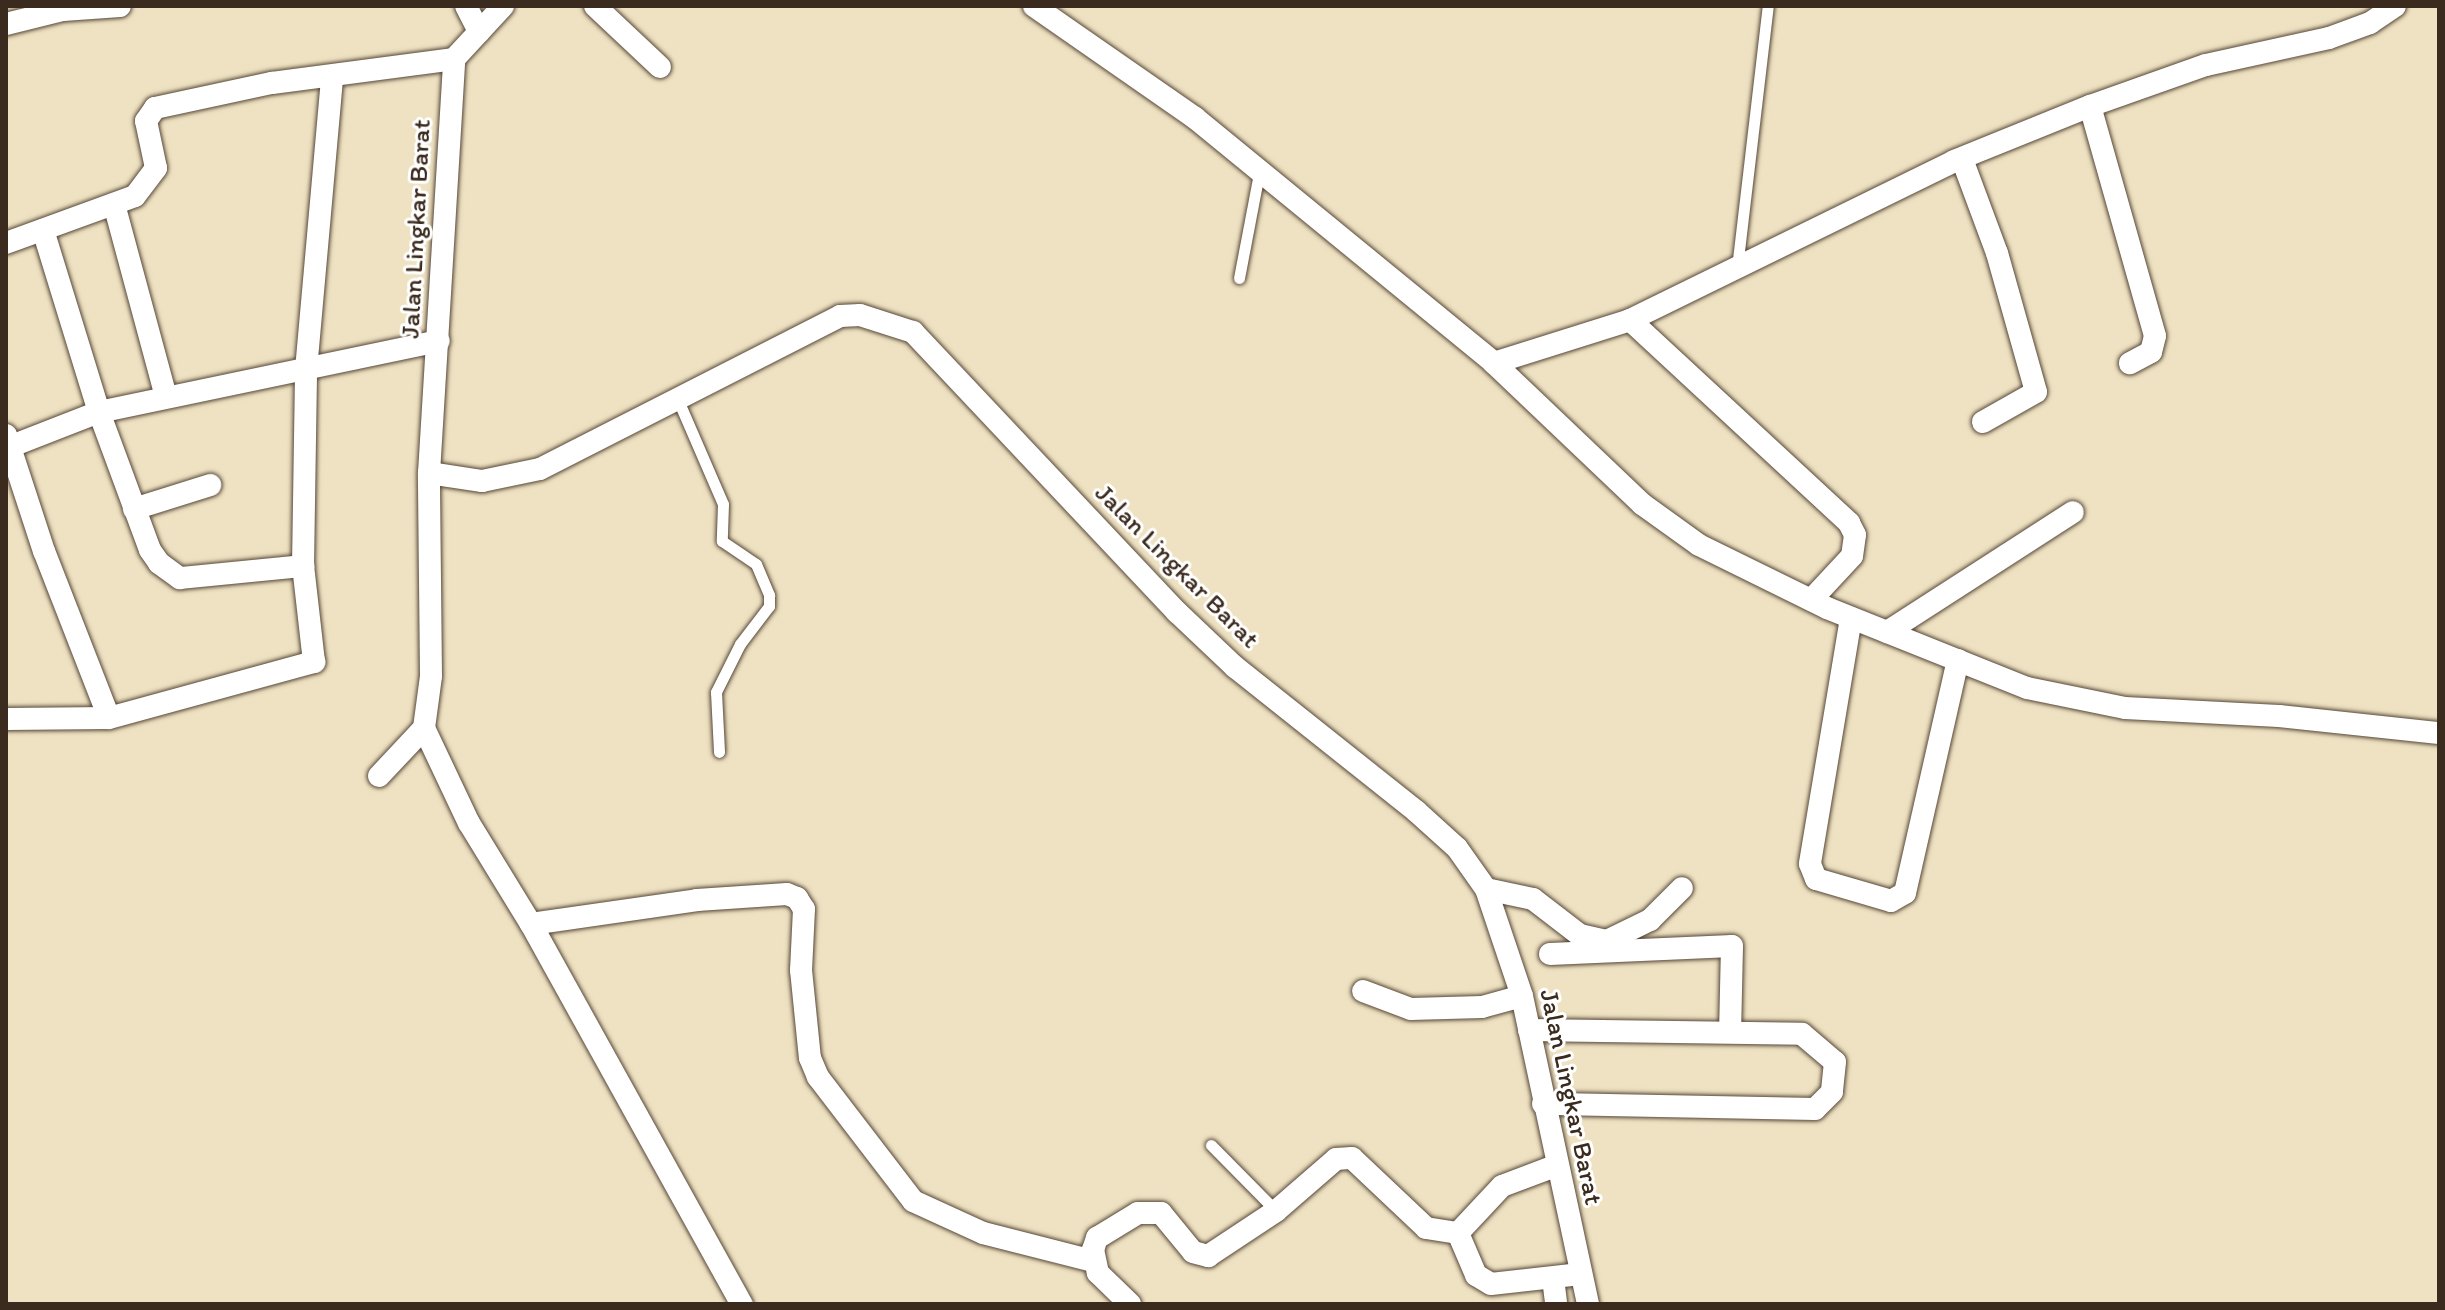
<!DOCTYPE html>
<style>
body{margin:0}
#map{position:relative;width:2445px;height:1310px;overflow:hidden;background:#eee2c2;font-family:Itim,sans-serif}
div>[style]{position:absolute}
.roads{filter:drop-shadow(0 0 2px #564637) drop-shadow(0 0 2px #564637)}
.service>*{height:11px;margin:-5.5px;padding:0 5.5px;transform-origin:5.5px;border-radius:5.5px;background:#fff}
.minor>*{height:22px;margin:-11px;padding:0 11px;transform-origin:11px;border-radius:11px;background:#fff}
span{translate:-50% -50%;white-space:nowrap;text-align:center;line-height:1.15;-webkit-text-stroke:6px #fff;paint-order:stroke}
.street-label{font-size:26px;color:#3b2a1e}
.frame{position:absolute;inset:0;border:8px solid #3b2a1e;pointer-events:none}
</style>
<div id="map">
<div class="roads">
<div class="service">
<i style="left:1737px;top:268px;width:264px;rotate:-83.3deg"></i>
<i style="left:1239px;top:278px;width:107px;rotate:-79.2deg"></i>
<i style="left:678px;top:400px;width:113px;rotate:66.6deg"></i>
<i style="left:723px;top:504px;width:37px;rotate:92deg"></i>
<i style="left:722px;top:541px;width:41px;rotate:34.1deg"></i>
<i style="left:756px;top:564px;width:34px;rotate:67deg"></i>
<i style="left:769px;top:595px;width:11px;rotate:90deg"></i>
<i style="left:769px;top:606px;width:48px;rotate:127.3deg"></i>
<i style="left:740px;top:644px;width:54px;rotate:116.6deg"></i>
<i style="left:716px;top:692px;width:60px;rotate:87.1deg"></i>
<i style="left:1211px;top:1145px;width:93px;rotate:45.4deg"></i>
</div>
<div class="minor">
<i style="left:466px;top:6px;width:29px;rotate:63deg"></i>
<i style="left:595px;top:6px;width:89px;rotate:43.2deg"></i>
<i style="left:1034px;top:6px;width:196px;rotate:34.8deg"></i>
<i style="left:1195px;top:118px;width:387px;rotate:39.3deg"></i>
<i style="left:1494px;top:363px;width:204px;rotate:43.6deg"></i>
<i style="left:1642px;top:504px;width:70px;rotate:35.7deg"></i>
<i style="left:1699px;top:545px;width:143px;rotate:26.2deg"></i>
<i style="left:1827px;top:608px;width:215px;rotate:21.8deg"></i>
<i style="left:2027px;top:688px;width:100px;rotate:11.5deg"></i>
<i style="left:2125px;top:708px;width:154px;rotate:3deg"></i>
<i style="left:2279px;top:716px;width:161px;rotate:6.1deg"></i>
<i style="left:6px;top:24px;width:59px;rotate:-13.8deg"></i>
<i style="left:63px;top:10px;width:57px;rotate:-4deg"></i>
<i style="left:2090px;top:106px;width:239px;rotate:74.2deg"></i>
<i style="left:2155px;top:336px;width:16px;rotate:104deg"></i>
<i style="left:2151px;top:352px;width:24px;rotate:152deg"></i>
<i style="left:1962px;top:159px;width:100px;rotate:69.6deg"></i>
<i style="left:1997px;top:253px;width:144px;rotate:74.3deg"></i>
<i style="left:2036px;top:392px;width:61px;rotate:150.5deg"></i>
<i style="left:114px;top:204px;width:200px;rotate:74.9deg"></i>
<i style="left:43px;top:230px;width:190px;rotate:72.9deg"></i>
<i style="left:99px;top:412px;width:147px;rotate:69.7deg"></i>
<i style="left:150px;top:550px;width:16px;rotate:55deg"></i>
<i style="left:159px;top:563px;width:26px;rotate:36deg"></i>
<i style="left:180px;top:578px;width:124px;rotate:-5.6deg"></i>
<i style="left:303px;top:566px;width:196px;rotate:-89.1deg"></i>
<i style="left:306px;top:370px;width:295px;rotate:-84.9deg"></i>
<i style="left:6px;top:243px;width:137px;rotate:-20deg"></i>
<i style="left:135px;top:196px;width:35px;rotate:-53deg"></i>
<i style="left:156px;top:168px;width:48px;rotate:-102deg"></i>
<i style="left:146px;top:121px;width:16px;rotate:-55deg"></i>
<i style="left:155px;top:108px;width:120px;rotate:-12.1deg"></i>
<i style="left:272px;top:83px;width:184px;rotate:-7.5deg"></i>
<i style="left:1630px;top:320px;width:299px;rotate:42.8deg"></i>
<i style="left:1849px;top:523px;width:13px;rotate:63deg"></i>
<i style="left:1855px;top:535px;width:21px;rotate:98deg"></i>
<i style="left:1852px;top:556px;width:60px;rotate:133deg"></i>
<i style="left:1494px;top:363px;width:143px;rotate:-17.5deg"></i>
<i style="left:1630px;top:320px;width:361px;rotate:-26.1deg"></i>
<i style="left:1954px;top:161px;width:147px;rotate:-22deg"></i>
<i style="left:2090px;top:106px;width:123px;rotate:-19.5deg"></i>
<i style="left:2206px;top:65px;width:126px;rotate:-12.4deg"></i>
<i style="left:2329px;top:38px;width:44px;rotate:-20.1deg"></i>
<i style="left:2370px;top:23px;width:30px;rotate:-34deg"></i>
<i style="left:6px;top:435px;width:122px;rotate:71.9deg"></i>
<i style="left:44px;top:551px;width:179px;rotate:68.7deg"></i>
<i style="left:9px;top:447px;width:97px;rotate:-21.3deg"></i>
<i style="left:99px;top:412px;width:347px;rotate:-11.8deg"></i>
<i style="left:429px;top:473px;width:54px;rotate:8.6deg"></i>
<i style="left:482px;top:481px;width:59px;rotate:-11.7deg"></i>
<i style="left:540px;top:469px;width:337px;rotate:-27deg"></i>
<i style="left:840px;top:316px;width:20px;rotate:-3deg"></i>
<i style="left:860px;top:315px;width:56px;rotate:17.8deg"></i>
<i style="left:913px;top:332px;width:385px;rotate:46.7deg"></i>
<i style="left:1177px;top:612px;width:80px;rotate:43.5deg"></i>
<i style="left:1235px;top:667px;width:231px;rotate:38.5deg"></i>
<i style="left:1416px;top:811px;width:55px;rotate:42.1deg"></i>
<i style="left:1457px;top:848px;width:50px;rotate:54.7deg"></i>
<i style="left:1486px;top:889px;width:113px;rotate:71.4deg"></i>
<i style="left:1522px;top:996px;width:315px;rotate:77.9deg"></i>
<i style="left:134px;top:509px;width:80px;rotate:-17.5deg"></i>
<i style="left:1851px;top:618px;width:249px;rotate:99.5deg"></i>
<i style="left:1810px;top:864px;width:16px;rotate:68deg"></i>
<i style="left:1816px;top:879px;width:78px;rotate:16.3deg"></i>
<i style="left:1891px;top:901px;width:16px;rotate:-30deg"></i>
<i style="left:1905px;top:893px;width:239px;rotate:-77.2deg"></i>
<i style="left:1887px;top:632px;width:221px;rotate:-32.8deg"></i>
<i style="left:6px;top:719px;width:103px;rotate:-0.6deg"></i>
<i style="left:109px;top:718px;width:213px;rotate:-15.3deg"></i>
<i style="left:314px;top:662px;width:97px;rotate:-96.5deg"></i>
<i style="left:424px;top:728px;width:105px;rotate:64.7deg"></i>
<i style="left:469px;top:823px;width:119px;rotate:58.5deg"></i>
<i style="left:531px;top:924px;width:168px;rotate:-8.2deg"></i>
<i style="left:697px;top:900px;width:90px;rotate:-3.8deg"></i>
<i style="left:787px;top:894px;width:11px;rotate:22deg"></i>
<i style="left:797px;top:898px;width:13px;rotate:58deg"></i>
<i style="left:804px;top:909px;width:61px;rotate:92.8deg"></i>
<i style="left:801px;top:970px;width:88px;rotate:84.2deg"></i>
<i style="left:810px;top:1058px;width:21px;rotate:67deg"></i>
<i style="left:818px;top:1077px;width:156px;rotate:52.5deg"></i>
<i style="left:913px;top:1201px;width:77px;rotate:24.6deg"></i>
<i style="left:983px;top:1233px;width:114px;rotate:14.3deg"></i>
<i style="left:379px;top:776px;width:66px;rotate:-46.8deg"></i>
<i style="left:424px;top:728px;width:52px;rotate:-82.3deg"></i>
<i style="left:431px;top:676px;width:203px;rotate:-90.6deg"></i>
<i style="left:429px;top:473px;width:415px;rotate:-86.5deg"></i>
<i style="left:454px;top:59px;width:72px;rotate:-47.2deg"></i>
<i style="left:1486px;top:889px;width:48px;rotate:12deg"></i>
<i style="left:1533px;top:899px;width:59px;rotate:37.5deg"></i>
<i style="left:1580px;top:935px;width:28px;rotate:13deg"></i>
<i style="left:1607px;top:941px;width:48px;rotate:-26deg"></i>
<i style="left:1650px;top:920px;width:45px;rotate:-45deg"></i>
<i style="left:531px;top:924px;width:435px;rotate:61deg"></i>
<i style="left:1550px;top:954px;width:182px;rotate:-2.5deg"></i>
<i style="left:1732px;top:946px;width:86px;rotate:91.3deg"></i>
<i style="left:1363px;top:991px;width:51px;rotate:20.6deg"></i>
<i style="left:1411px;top:1009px;width:71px;rotate:-1.6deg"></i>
<i style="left:1482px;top:1007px;width:41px;rotate:-15.4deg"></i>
<i style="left:1529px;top:1030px;width:273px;rotate:0.8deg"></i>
<i style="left:1802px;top:1034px;width:43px;rotate:40.3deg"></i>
<i style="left:1835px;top:1062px;width:30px;rotate:96deg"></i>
<i style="left:1832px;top:1092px;width:24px;rotate:135deg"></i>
<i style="left:1815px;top:1109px;width:272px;rotate:-178.9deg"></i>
<i style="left:1458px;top:1233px;width:46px;rotate:66.8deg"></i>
<i style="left:1476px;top:1275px;width:17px;rotate:31deg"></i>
<i style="left:1491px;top:1284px;width:90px;rotate:-6.4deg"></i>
<i style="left:1553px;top:1278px;width:26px;rotate:83deg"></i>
<i style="left:1130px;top:1304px;width:45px;rotate:-135.9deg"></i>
<i style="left:1098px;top:1273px;width:24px;rotate:-102deg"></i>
<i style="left:1093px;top:1250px;width:13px;rotate:-72deg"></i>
<i style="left:1097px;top:1238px;width:48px;rotate:-31.4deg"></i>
<i style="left:1138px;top:1213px;width:23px"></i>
<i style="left:1161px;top:1213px;width:50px;rotate:50.6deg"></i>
<i style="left:1193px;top:1252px;width:16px;rotate:15deg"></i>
<i style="left:1208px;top:1256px;width:82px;rotate:-33.5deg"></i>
<i style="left:1276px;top:1211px;width:79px;rotate:-40.9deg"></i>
<i style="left:1336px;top:1159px;width:16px;rotate:-4deg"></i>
<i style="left:1352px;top:1158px;width:102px;rotate:43.4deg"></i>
<i style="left:1426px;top:1228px;width:32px;rotate:9deg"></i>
<i style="left:1458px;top:1233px;width:64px;rotate:-46.9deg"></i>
<i style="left:1502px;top:1186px;width:57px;rotate:-20.7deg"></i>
</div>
</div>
<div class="street-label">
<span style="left:416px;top:229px;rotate:-87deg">Jalan Lingkar Barat</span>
<span style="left:1177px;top:566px;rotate:45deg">Jalan Lingkar Barat</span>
<span style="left:1571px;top:1097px;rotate:78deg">Jalan Lingkar Barat</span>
</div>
<div class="frame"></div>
</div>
